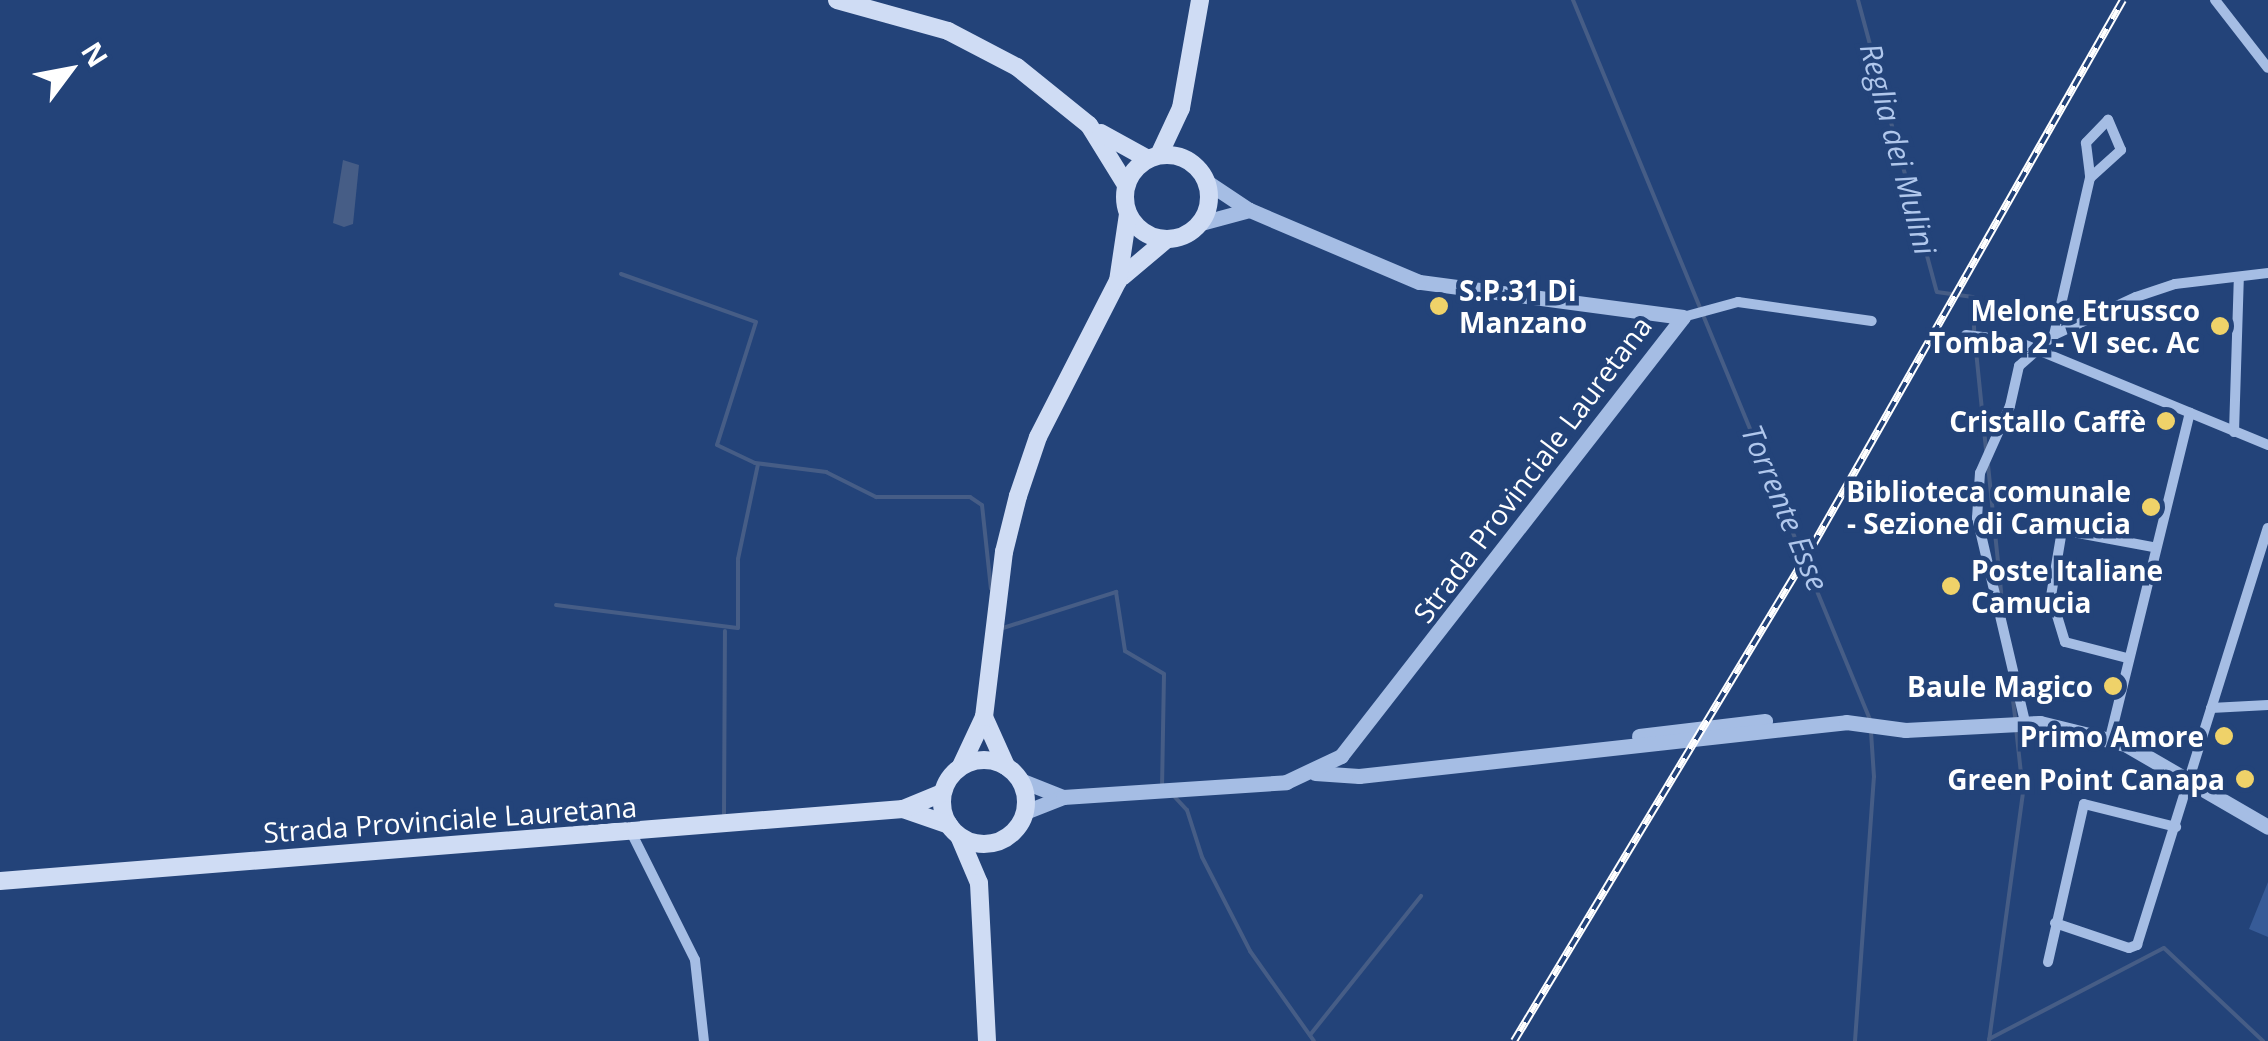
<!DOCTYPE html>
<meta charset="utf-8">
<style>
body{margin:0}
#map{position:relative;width:2268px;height:1041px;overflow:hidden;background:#234379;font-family:"Open Sans",sans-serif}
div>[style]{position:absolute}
.green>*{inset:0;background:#375b97}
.water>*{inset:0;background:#465d86}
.stream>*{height:4px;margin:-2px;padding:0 2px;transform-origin:2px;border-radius:2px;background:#465d86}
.minor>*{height:10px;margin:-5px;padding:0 5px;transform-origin:5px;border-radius:5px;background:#a5bde4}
.tertiary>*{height:15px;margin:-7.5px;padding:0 7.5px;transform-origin:7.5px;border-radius:7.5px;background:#a5bde4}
.secondary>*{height:18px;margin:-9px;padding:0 9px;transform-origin:9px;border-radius:9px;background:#cfdcf4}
.secondary>.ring{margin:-9px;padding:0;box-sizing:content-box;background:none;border:18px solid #cfdcf4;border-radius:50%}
.rail>*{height:8px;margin-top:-4px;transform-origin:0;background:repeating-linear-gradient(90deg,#234379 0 11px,#fff 0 22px);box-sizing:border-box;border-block:2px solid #fff}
.dots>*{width:28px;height:28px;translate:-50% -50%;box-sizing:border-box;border:5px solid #234379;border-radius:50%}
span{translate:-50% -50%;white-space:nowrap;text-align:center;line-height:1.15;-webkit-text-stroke:9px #234379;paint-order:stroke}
.poi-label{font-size:28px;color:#fff;font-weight:700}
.left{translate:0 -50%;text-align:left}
.right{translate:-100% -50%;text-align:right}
.street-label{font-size:28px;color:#fff}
.water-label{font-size:30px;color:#b0c7ec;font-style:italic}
.north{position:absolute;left:20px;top:20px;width:100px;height:100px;-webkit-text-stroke:8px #234379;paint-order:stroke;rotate:58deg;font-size:28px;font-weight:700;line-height:40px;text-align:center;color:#fff}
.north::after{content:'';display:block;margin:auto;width:35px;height:45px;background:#fff;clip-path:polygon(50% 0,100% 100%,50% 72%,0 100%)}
</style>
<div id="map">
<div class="green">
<i style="clip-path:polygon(2268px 882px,2268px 937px,2249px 929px)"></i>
</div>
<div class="water">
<i style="clip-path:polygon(343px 160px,359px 165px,353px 224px,344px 227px,333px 223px)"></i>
</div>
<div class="stream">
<i style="left:1573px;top:0;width:781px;rotate:67.57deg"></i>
<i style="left:1858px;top:0;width:302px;rotate:74.9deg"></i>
<i style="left:1937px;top:292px;width:36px;rotate:8deg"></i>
<i style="left:1973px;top:297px;width:34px;rotate:88deg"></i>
<i style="left:621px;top:274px;width:143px;rotate:19.6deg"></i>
<i style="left:756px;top:322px;width:129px;rotate:107.6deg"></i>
<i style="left:717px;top:445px;width:42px;rotate:25.3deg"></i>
<i style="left:755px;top:463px;width:72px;rotate:7.2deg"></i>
<i style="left:826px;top:472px;width:56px;rotate:26.6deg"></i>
<i style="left:876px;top:497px;width:94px"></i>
<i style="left:970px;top:497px;width:14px;rotate:34deg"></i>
<i style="left:982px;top:505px;width:84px;rotate:83.9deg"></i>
<i style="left:1975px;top:341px;width:110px;rotate:84.2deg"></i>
<i style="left:1988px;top:465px;width:146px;rotate:84.1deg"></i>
<i style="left:556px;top:605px;width:183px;rotate:7.2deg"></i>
<i style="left:738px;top:628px;width:69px;rotate:-90deg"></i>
<i style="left:738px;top:559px;width:97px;rotate:-78.1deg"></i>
<i style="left:1003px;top:628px;width:119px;rotate:-17.7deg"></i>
<i style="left:1116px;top:592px;width:60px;rotate:81.3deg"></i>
<i style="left:1125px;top:651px;width:45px;rotate:30.5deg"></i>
<i style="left:1164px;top:674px;width:110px;rotate:91deg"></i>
<i style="left:2011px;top:684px;width:35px;rotate:83deg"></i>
<i style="left:1172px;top:794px;width:22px;rotate:47deg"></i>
<i style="left:1187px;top:810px;width:49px;rotate:72.3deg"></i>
<i style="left:1202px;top:857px;width:106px;rotate:62.9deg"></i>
<i style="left:1250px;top:951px;width:110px;rotate:54.6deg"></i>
<i style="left:724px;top:814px;width:183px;rotate:-89.7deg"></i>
<i style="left:1310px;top:1035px;width:178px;rotate:-51.4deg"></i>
<i style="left:1989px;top:1039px;width:197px;rotate:-27.5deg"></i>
<i style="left:2164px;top:948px;width:136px;rotate:43.2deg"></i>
<i style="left:1855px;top:1041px;width:265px;rotate:-85.9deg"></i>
<i style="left:1874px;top:777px;width:45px;rotate:-93.8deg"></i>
<i style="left:1989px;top:1041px;width:251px;rotate:-82.2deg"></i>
<i style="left:2023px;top:792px;width:64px;rotate:-96.2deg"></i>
</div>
<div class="minor">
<i style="left:2215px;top:0;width:86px;rotate:52.1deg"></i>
<i style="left:1683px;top:317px;width:57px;rotate:-15.3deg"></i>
<i style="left:1738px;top:302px;width:135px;rotate:8.1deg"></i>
<i style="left:1966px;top:335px;width:50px;rotate:6.8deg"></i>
<i style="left:2016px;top:341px;width:273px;rotate:22.4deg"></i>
<i style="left:2054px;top:335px;width:161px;rotate:-77.1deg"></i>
<i style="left:2090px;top:178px;width:42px;rotate:-42.1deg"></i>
<i style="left:2121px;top:150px;width:33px;rotate:-113deg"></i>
<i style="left:2108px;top:120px;width:32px;rotate:134deg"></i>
<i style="left:2086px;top:143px;width:35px;rotate:83deg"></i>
<i style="left:2234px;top:432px;width:155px;rotate:-88.2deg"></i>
<i style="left:2127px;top:658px;width:64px;rotate:-165.5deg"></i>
<i style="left:2065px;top:642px;width:48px;rotate:-106.9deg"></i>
<i style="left:2051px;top:596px;width:67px;rotate:-80.5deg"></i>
<i style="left:2062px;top:530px;width:93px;rotate:10.6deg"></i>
<i style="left:2211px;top:708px;width:57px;rotate:-3deg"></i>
<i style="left:2025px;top:722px;width:210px;rotate:-103.2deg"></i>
<i style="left:1977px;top:518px;width:45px;rotate:-86.2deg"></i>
<i style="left:1980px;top:473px;width:73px;rotate:-65.9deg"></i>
<i style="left:2010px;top:406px;width:41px;rotate:-77.3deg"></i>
<i style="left:2019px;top:366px;width:47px;rotate:-41.5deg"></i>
<i style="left:2054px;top:335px;width:90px;rotate:-24.9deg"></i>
<i style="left:2136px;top:297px;width:41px;rotate:-18.4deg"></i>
<i style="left:2175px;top:284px;width:94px;rotate:-6.7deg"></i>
<i style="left:2110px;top:738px;width:335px;rotate:-76.2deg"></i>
<i style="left:631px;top:832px;width:143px;rotate:63.4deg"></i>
<i style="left:695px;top:960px;width:81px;rotate:83.7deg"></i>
<i style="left:2055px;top:923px;width:78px;rotate:18.7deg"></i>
<i style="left:2129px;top:948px;width:9px;rotate:-21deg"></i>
<i style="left:2137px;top:945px;width:437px;rotate:-72.6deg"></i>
<i style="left:2048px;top:962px;width:162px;rotate:-77.2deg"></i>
<i style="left:2084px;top:804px;width:95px;rotate:14deg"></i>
</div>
<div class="tertiary">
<i style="left:1201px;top:223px;width:50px;rotate:-15.2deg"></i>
<i style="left:1639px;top:736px;width:127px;rotate:-6.8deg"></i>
<i style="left:1315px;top:773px;width:44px;rotate:3.9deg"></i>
<i style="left:1359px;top:776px;width:490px;rotate:-6.3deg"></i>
<i style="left:1846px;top:722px;width:60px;rotate:7.7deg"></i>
<i style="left:1905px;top:730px;width:135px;rotate:-3deg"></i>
<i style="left:2040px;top:723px;width:88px;rotate:13.9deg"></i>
<i style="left:2125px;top:744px;width:165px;rotate:30.1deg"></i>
<i style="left:1020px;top:780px;width:46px;rotate:21.6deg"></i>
<i style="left:1025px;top:812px;width:41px;rotate:-21.5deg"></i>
<i style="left:1063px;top:797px;width:224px;rotate:-3.8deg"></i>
<i style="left:1286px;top:782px;width:61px;rotate:-25.3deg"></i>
<i style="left:1341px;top:756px;width:556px;rotate:-52.08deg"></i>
<i style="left:1683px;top:317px;width:266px;rotate:-172.4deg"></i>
<i style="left:1419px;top:282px;width:185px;rotate:-157deg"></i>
<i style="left:1249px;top:210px;width:50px;rotate:-146.3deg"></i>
</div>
<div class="secondary">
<i style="left:837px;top:0;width:115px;rotate:15.6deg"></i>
<i style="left:948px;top:31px;width:78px;rotate:27.6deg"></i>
<i style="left:1017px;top:67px;width:92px;rotate:38.9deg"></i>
<i style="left:1089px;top:125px;width:70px;rotate:58.3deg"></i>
<i style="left:1101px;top:133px;width:54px;rotate:29deg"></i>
<i class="ring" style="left:1125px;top:155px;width:66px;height:66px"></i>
<i style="left:1159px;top:155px;width:52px;rotate:-64.9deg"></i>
<i style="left:1181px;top:108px;width:110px;rotate:-80deg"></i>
<i style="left:1122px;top:277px;width:59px;rotate:-40.2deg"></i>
<i style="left:984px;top:717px;width:54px;rotate:65.8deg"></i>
<i class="ring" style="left:942px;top:760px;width:66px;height:66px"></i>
<i style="left:961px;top:766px;width:54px;rotate:-64.9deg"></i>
<i style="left:984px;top:717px;width:166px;rotate:-83.1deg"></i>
<i style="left:1004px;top:552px;width:58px;rotate:-76deg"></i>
<i style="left:1018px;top:496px;width:62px;rotate:-71.3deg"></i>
<i style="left:1038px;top:437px;width:175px;rotate:-62.9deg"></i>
<i style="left:1118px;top:281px;width:68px;rotate:-81.5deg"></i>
<i style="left:903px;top:809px;width:49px;rotate:19.2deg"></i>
<i style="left:959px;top:836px;width:51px;rotate:66.9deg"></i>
<i style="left:979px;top:883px;width:158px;rotate:87.1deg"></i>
<i style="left:0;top:881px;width:906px;rotate:-4.56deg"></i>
<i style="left:903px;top:809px;width:42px;rotate:-22.3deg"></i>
</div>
<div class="rail">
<i style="left:1514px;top:1041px;width:579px;rotate:-58.92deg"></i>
<i style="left:1813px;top:545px;width:627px;rotate:-60.37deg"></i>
</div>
<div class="dots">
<i style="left:1439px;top:306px;background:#efd269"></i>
<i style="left:2220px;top:326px;background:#efd269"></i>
<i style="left:2166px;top:421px;background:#efd269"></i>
<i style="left:2151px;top:507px;background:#efd269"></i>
<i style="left:1951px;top:586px;background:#efd269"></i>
<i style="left:2113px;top:686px;background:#efd269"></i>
<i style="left:2224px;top:736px;background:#efd269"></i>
<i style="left:2245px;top:779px;background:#efd269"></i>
</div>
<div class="poi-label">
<span class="left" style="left:1459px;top:306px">S.P.31 Di<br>Manzano</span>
<span class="right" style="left:2200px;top:326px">Melone Etrussco<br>Tomba 2 - VI sec. Ac</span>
<span class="right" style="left:2146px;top:421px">Cristallo Caffè</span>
<span class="right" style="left:2131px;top:507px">Biblioteca comunale<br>- Sezione di Camucia</span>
<span class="left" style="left:1971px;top:586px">Poste Italiane<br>Camucia</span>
<span class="right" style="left:2093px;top:686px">Baule Magico</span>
<span class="right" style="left:2204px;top:736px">Primo Amore</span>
<span class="right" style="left:2225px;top:779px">Green Point Canapa</span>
</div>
<div class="street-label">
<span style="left:1532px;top:469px;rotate:-53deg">Strada Provinciale Lauretana</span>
<span style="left:450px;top:819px;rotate:-4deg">Strada Provinciale Lauretana</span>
</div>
<div class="water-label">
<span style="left:1898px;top:149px;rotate:75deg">Reglia dei Mulini</span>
<span style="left:1785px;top:508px;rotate:67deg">Torrente Esse</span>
</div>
<div class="north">N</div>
</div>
